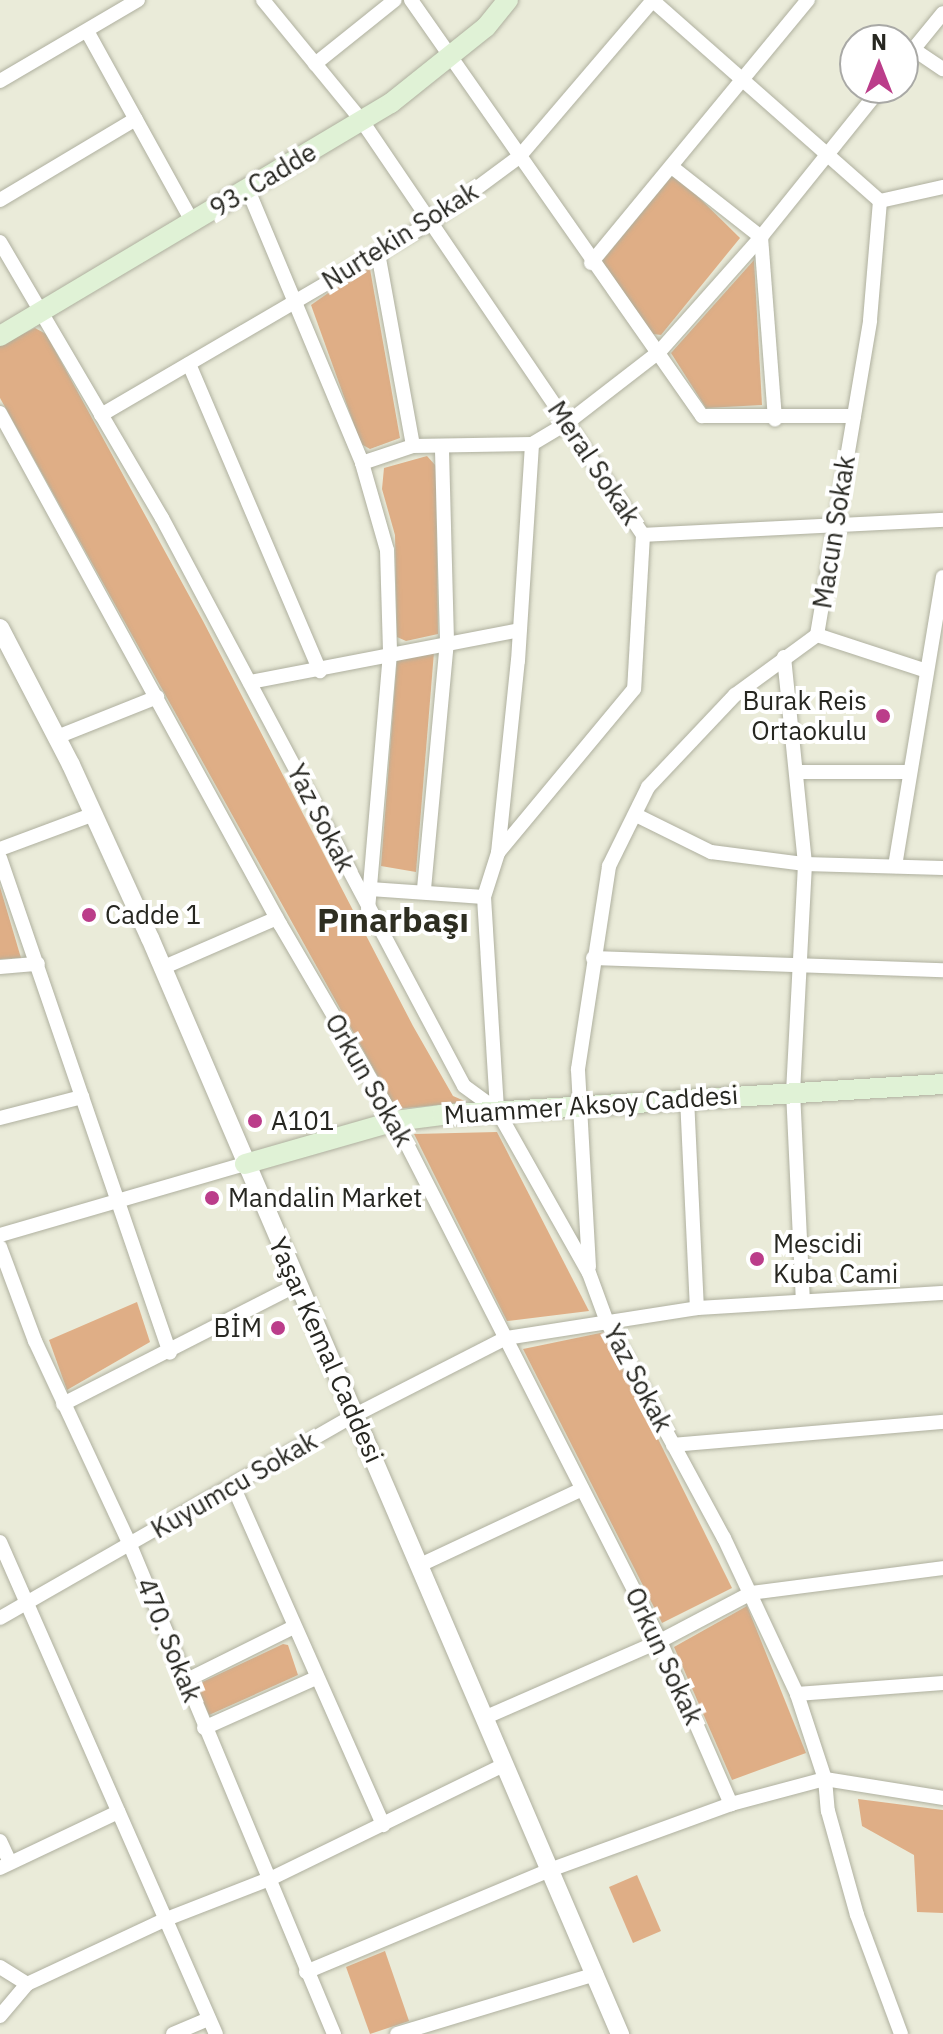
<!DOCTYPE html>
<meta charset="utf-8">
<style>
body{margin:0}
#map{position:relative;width:943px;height:2034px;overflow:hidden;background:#eaebd9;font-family:"IBM Plex Sans",sans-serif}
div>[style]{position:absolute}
.green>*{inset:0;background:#dfae86}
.roads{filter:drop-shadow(0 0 2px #afb09f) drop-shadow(0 0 2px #afb09f)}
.minor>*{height:14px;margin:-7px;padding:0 7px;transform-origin:7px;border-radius:7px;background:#fff}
.tertiary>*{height:18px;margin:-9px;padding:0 9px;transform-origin:9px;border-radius:9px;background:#fff}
.secondary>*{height:20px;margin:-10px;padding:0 10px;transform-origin:10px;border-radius:10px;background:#e0f2d6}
.dots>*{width:22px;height:22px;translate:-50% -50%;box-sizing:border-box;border:4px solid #fff;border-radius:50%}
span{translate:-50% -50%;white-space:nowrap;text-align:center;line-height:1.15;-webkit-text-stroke:8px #fff;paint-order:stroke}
.street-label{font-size:26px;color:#272721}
.poi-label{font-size:26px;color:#272721}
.right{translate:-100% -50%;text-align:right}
.left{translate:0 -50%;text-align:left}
.district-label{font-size:34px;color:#2e2e21;font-weight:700}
.north{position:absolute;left:839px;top:24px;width:80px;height:80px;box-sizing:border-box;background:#fff;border:2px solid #a9a9a6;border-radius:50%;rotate:0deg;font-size:22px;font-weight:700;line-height:32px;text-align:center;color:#272721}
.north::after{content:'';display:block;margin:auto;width:28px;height:36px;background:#bb3d8a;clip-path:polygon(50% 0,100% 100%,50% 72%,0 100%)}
</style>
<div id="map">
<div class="green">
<i style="clip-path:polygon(671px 177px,678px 177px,740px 238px,661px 335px,653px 334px,602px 261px)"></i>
<i style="clip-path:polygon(754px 260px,762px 405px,706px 408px,671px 353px)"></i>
<i style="clip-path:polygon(370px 269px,400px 438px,370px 449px,361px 444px,311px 305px,361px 270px)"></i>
<i style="clip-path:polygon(35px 328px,46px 334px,203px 621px,413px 1026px,453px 1096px,467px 1102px,396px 1109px,0 398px,0 345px)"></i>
<i style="clip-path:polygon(427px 456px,436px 466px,438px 634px,406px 641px,397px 637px,395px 535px,382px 489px,384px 468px)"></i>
<i style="clip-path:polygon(434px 652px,416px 872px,381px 866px,397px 660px)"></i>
<i style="clip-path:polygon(0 887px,21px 958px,0 959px)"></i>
<i style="clip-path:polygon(497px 1132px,589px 1311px,507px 1321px,414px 1134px)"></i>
<i style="clip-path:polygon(137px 1302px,150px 1342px,67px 1390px,49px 1340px)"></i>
<i style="clip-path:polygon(605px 1332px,732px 1588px,662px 1623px,523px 1349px)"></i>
<i style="clip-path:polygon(747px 1606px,806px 1753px,732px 1780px,674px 1647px)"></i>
<i style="clip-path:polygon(283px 1644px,288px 1645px,298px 1675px,209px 1715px,196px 1685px)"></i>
<i style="clip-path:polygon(858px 1799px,943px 1810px,943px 1913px,917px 1912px,914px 1855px,862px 1826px)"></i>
<i style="clip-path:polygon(637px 1875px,661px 1931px,633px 1943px,609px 1887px)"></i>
<i style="clip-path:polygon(385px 1951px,409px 2021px,370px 2034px,346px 1967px)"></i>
</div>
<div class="roads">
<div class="minor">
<i style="left:263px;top:0;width:156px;rotate:50.7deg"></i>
<i style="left:362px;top:121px;width:500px;rotate:55.83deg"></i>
<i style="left:643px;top:535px;width:154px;rotate:93.3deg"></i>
<i style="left:634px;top:689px;width:213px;rotate:129.7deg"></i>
<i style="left:498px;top:853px;width:46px;rotate:107.7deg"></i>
<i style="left:484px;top:897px;width:213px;rotate:86.5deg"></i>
<i style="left:411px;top:0;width:508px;rotate:55.03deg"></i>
<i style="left:702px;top:416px;width:152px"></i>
<i style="left:87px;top:31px;width:219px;rotate:61.1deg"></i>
<i style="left:913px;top:49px;width:36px;rotate:34deg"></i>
<i style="left:903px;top:62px;width:63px;rotate:-50.8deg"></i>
<i style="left:315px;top:64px;width:102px;rotate:-38.7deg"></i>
<i style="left:0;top:81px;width:160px;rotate:-30.4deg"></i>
<i style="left:672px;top:167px;width:113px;rotate:38.2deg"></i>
<i style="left:761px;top:237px;width:183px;rotate:85.6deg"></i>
<i style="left:248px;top:190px;width:296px;rotate:67.3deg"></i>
<i style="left:362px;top:463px;width:91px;rotate:74deg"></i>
<i style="left:387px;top:550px;width:103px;rotate:88.3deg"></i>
<i style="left:390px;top:653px;width:257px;rotate:94.9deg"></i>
<i style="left:0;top:200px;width:158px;rotate:-30.8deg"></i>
<i style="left:880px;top:201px;width:65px;rotate:-12.5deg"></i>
<i style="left:0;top:242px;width:320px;rotate:59.6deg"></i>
<i style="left:162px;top:518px;width:643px;rotate:62deg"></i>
<i style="left:464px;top:1086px;width:41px;rotate:36deg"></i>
<i style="left:497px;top:1110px;width:187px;rotate:60.6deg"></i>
<i style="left:589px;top:1273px;width:52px;rotate:69.8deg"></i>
<i style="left:607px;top:1322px;width:246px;rotate:61.6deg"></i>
<i style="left:724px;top:1538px;width:172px;rotate:64.9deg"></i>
<i style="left:797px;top:1694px;width:89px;rotate:71.8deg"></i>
<i style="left:825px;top:1779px;width:32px;rotate:85deg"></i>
<i style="left:828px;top:1811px;width:108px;rotate:74.4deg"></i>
<i style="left:857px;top:1915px;width:127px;rotate:69.7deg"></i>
<i style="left:378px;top:253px;width:196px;rotate:79.7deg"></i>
<i style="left:591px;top:263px;width:341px;rotate:-50.5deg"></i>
<i style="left:189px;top:364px;width:334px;rotate:66.9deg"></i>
<i style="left:0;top:413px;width:583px;rotate:61.28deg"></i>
<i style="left:280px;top:924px;width:228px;rotate:59.7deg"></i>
<i style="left:395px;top:1121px;width:584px;rotate:63deg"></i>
<i style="left:660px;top:1641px;width:178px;rotate:66.5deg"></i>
<i style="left:101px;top:415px;width:382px;rotate:-30.3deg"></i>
<i style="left:431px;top:222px;width:109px;rotate:-36.5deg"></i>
<i style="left:519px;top:157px;width:206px;rotate:-49.5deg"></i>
<i style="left:362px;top:463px;width:54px;rotate:-18.4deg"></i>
<i style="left:413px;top:446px;width:119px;rotate:-1deg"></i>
<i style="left:532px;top:444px;width:41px;rotate:-31deg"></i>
<i style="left:567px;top:423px;width:116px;rotate:-37.7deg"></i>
<i style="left:659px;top:352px;width:154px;rotate:-48.4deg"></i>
<i style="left:761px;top:237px;width:191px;rotate:-51.2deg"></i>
<i style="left:643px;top:535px;width:300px;rotate:-2.9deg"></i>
<i style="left:817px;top:635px;width:113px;rotate:18.1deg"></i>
<i style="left:784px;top:657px;width:208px;rotate:84.2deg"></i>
<i style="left:805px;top:864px;width:227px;rotate:93deg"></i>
<i style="left:793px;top:1091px;width:209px;rotate:87.3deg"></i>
<i style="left:250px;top:682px;width:274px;rotate:-10.9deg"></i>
<i style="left:57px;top:737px;width:108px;rotate:-21.8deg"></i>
<i style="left:799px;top:772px;width:110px"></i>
<i style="left:636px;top:815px;width:84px;rotate:26.3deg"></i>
<i style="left:711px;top:852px;width:95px;rotate:7.3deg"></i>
<i style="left:805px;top:864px;width:138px;rotate:1.7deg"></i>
<i style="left:0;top:849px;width:100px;rotate:-20.4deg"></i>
<i style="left:498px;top:853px;width:193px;rotate:-84.1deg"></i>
<i style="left:518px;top:661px;width:217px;rotate:-86.3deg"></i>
<i style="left:0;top:858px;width:523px;rotate:71.05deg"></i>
<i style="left:895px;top:866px;width:293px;rotate:-80.6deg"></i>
<i style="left:370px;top:889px;width:114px;rotate:4deg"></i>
<i style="left:424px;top:889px;width:249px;rotate:-84.7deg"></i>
<i style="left:447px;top:641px;width:192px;rotate:-91.5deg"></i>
<i style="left:593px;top:958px;width:350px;rotate:2deg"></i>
<i style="left:0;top:967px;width:38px;rotate:-5deg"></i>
<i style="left:162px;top:968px;width:125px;rotate:-23.5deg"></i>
<i style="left:687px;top:1098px;width:210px;rotate:87.3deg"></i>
<i style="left:0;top:1118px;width:85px;rotate:-14.4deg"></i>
<i style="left:0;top:1235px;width:255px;rotate:-16.2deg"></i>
<i style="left:0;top:1247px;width:100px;rotate:69.6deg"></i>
<i style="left:35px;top:1341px;width:225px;rotate:65deg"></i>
<i style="left:130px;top:1545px;width:530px;rotate:67.36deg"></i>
<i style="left:589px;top:1267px;width:198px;rotate:-93.2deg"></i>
<i style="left:578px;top:1069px;width:205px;rotate:-81.3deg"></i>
<i style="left:609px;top:866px;width:88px;rotate:-63.7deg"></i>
<i style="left:648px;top:787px;width:127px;rotate:-46.6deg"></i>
<i style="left:735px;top:695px;width:102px;rotate:-36.2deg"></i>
<i style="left:817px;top:635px;width:319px;rotate:-80.4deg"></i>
<i style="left:870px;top:320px;width:119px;rotate:-85.2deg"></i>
<i style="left:880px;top:201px;width:304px;rotate:-138.6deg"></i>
<i style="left:63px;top:1404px;width:263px;rotate:-27deg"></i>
<i style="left:673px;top:1445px;width:271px;rotate:-4.9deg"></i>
<i style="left:233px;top:1486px;width:371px;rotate:66.1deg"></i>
<i style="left:0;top:1542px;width:537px;rotate:66.3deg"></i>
<i style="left:420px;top:1565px;width:179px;rotate:-25.1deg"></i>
<i style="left:0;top:1618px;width:409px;rotate:-29.8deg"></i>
<i style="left:355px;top:1415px;width:169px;rotate:-27deg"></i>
<i style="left:506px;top:1338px;width:193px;rotate:-8.9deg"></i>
<i style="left:697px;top:1308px;width:246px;rotate:-3.5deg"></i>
<i style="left:185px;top:1681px;width:122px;rotate:-26.4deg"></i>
<i style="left:797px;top:1694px;width:146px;rotate:-4.3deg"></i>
<i style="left:486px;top:1717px;width:190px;rotate:-23.6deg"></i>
<i style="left:660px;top:1641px;width:103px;rotate:-27.8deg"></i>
<i style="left:751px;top:1593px;width:194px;rotate:-7.4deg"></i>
<i style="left:204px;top:1728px;width:123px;rotate:-24.1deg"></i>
<i style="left:0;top:1841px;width:23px;rotate:65deg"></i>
<i style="left:0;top:1868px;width:131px;rotate:-25.4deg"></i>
<i style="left:0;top:1967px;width:32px;rotate:32deg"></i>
<i style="left:306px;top:1972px;width:261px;rotate:-22.7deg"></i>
<i style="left:547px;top:1871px;width:196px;rotate:-20deg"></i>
<i style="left:731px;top:1804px;width:97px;rotate:-14.9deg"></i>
<i style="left:825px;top:1779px;width:120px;rotate:9.1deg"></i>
<i style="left:0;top:2016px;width:42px;rotate:-49.8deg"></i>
<i style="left:27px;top:1984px;width:151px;rotate:-25deg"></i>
<i style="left:164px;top:1920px;width:116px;rotate:-21.3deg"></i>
<i style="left:272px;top:1878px;width:260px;rotate:-26deg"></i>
<i style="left:173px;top:2034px;width:38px;rotate:-23deg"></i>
<i style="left:397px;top:2034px;width:208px;rotate:-16.8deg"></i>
</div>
<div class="tertiary">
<i style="left:0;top:628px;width:154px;rotate:62.6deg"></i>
<i style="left:71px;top:765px;width:190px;rotate:65.5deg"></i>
<i style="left:150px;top:938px;width:1193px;rotate:66.79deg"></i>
</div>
<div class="secondary">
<i style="left:0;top:336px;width:455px;rotate:-30.8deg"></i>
<i style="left:391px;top:103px;width:122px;rotate:-38.7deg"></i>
<i style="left:486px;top:27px;width:35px;rotate:-51deg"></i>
<i style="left:245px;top:1164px;width:156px;rotate:-16deg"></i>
<i style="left:395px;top:1121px;width:47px;rotate:-7.3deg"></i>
<i style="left:442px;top:1115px;width:502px;rotate:-3.54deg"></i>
</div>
</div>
<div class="dots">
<i style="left:883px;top:716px;background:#bb3d8a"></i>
<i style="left:89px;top:915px;background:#bb3d8a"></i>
<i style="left:255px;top:1121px;background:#bb3d8a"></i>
<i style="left:212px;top:1198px;background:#bb3d8a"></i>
<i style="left:757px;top:1259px;background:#bb3d8a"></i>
<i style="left:278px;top:1328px;background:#bb3d8a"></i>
</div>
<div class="street-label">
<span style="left:263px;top:180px;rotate:-31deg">93. Cadde</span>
<span style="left:400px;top:236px;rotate:-32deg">Nurtekin Sokak</span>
<span style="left:594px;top:463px;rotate:56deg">Meral Sokak</span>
<span style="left:834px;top:532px;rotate:-81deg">Macun Sokak</span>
<span style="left:321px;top:818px;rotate:63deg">Yaz Sokak</span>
<span style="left:369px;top:1080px;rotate:60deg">Orkun Sokak</span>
<span style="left:591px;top:1105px;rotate:-4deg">Muammer Aksoy Caddesi</span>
<span style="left:326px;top:1350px;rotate:66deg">Yaşar Kemal Caddesi</span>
<span style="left:638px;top:1378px;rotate:62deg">Yaz Sokak</span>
<span style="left:234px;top:1485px;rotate:-30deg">Kuyumcu Sokak</span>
<span style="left:169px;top:1640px;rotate:68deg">470. Sokak</span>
<span style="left:664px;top:1656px;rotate:65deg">Orkun Sokak</span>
</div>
<div class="poi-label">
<span class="right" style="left:867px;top:716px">Burak Reis<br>Ortaokulu</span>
<span class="left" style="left:105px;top:915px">Cadde 1</span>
<span class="left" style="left:271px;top:1121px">A101</span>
<span class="left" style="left:228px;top:1198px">Mandalin Market</span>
<span class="left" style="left:773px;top:1259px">Mescidi<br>Kuba Cami</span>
<span class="right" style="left:262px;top:1328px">BİM</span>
</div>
<div class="district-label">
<span style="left:393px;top:920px">Pınarbaşı</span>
</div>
<div class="north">N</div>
</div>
